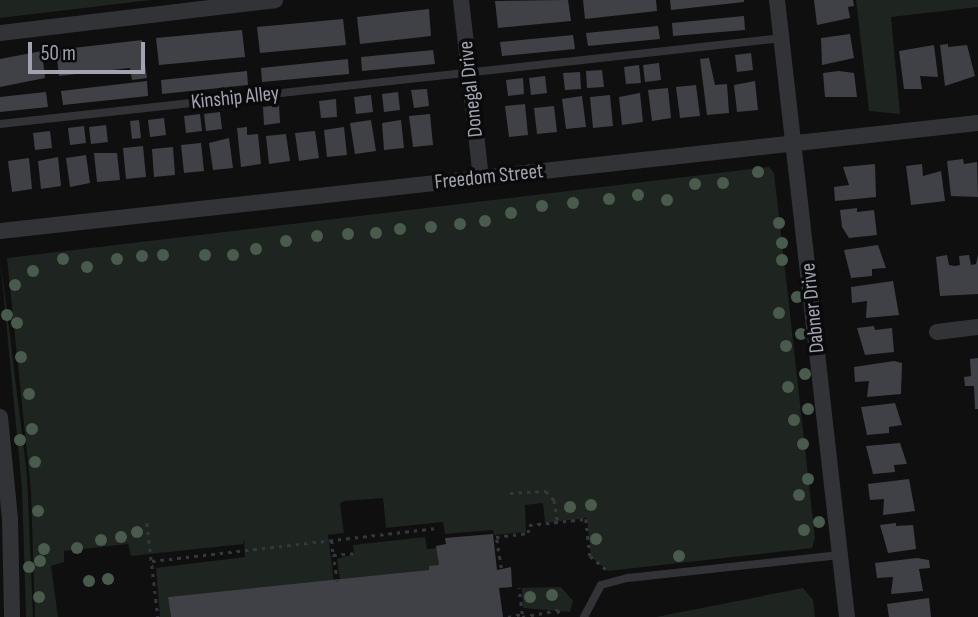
<!DOCTYPE html>
<style>
body{margin:0}
#map{position:relative;width:978px;height:617px;overflow:hidden;background:#0f0f10;font-family:"Sofia Sans Condensed",sans-serif}
div>[style]{position:absolute}
.green>*{inset:0;background:#1e241f}
.building>*{inset:0;background:#404146}
.path>*{height:2.5px;margin-top:-1.25px;transform-origin:0;background:repeating-linear-gradient(90deg,#36373c 0 3.5px,transparent 0 8.5px)}
.lane>*{height:8px;margin:-4px;padding:0 4px;transform-origin:4px;border-radius:4px;background:#323337}
.street>*{height:16px;margin:-8px;padding:0 8px;transform-origin:8px;border-radius:8px;background:#323337}
.trees>*{width:12px;height:12px;margin:-6px;border-radius:50%;background:#495b4c}
span{translate:-50% -50%;white-space:nowrap;text-align:center;line-height:1.15;-webkit-text-stroke:7px #0a0a0b;paint-order:stroke}
.street-label{font-size:21px;color:#a1a4b0}
.scale{position:absolute;left:28px;top:42px;width:117px;height:32px;box-sizing:border-box;border:4px solid #a1a4b0;border-top:0;padding-left:9px;font-size:21px;line-height:24px;white-space:nowrap;color:#a1a4b0;-webkit-text-stroke:5px #0a0a0b;paint-order:stroke}
</style>
<div id="map">
<div class="green">
<i style="clip-path:polygon(0 0,151px 0,0 18px)"></i>
<i style="clip-path:polygon(856px 0,978px 0,978px 7px,891px 17px,900px 114px,869px 111px)"></i>
<i style="clip-path:polygon(769px 167px,774px 173px,787px 287px,815px 538px,812px 548px,608px 571px,591px 557px,587px 518px,545px 523px,543px 503px,525px 505px,526px 532px,494px 535px,493px 530px,445px 534px,443px 522px,386px 528px,383px 498px,344px 501px,340px 504px,344px 533px,328px 535px,334px 582px,168px 597px,171px 617px,160px 617px,156px 568px,245px 557px,244px 539px,243px 544px,131px 556px,128px 544px,64px 551px,64px 562px,51px 566px,58px 617px,35px 617px,31px 492px,7px 258px)"></i>
<i style="clip-path:polygon(0 256px,27px 474px,33px 617px,26px 617px,22px 489px)"></i>
<i style="clip-path:polygon(425px 537px,427px 549px,437px 548px,439px 565px,429px 570px,340px 581px,337px 559px,354px 554px,353px 545px)"></i>
<i style="clip-path:polygon(561px 587px,573px 601px,570px 612px,523px 608px,522px 588px)"></i>
<i style="clip-path:polygon(803px 588px,813px 600px,815px 617px,656px 617px)"></i>
</div>
<div class="building">
<i style="clip-path:polygon(568px 0,571px 21px,498px 28px,495px 1px)"></i>
<i style="clip-path:polygon(583px 0,656px 0,657px 11px,585px 19px)"></i>
<i style="clip-path:polygon(670px 0,744px 0,744px 2px,671px 10px)"></i>
<i style="clip-path:polygon(814px 0,853px 0,854px 6px,848px 7px,850px 18px,817px 25px)"></i>
<i style="clip-path:polygon(429px 9px,431px 36px,360px 44px,357px 17px)"></i>
<i style="clip-path:polygon(744px 16px,745px 30px,673px 36px,672px 23px)"></i>
<i style="clip-path:polygon(343px 19px,346px 45px,260px 53px,257px 27px)"></i>
<i style="clip-path:polygon(658px 26px,660px 39px,588px 46px,586px 33px)"></i>
<i style="clip-path:polygon(242px 30px,245px 57px,159px 65px,156px 38px)"></i>
<i style="clip-path:polygon(850px 34px,854px 58px,822px 65px,821px 38px)"></i>
<i style="clip-path:polygon(573px 35px,575px 49px,502px 56px,500px 42px)"></i>
<i style="clip-path:polygon(142px 40px,147px 78px,132px 80px,130px 68px,59px 76px,56px 50px)"></i>
<i style="clip-path:polygon(948px 44px,948px 47px,967px 45px,975px 76px,945px 86px,940px 45px)"></i>
<i style="clip-path:polygon(934px 45px,938px 77px,920px 76px,922px 89px,904px 89px,899px 51px)"></i>
<i style="clip-path:polygon(433px 50px,435px 64px,362px 71px,361px 57px)"></i>
<i style="clip-path:polygon(42px 51px,45px 78px,0 87px,0 59px)"></i>
<i style="clip-path:polygon(751px 53px,753px 70px,737px 72px,735px 55px)"></i>
<i style="clip-path:polygon(709px 58px,715px 85px,727px 84px,729px 113px,707px 115px,700px 59px)"></i>
<i style="clip-path:polygon(348px 59px,349px 74px,262px 82px,261px 68px)"></i>
<i style="clip-path:polygon(659px 63px,661px 80px,645px 82px,643px 65px)"></i>
<i style="clip-path:polygon(639px 65px,641px 83px,626px 84px,624px 67px)"></i>
<i style="clip-path:polygon(602px 70px,604px 87px,587px 88px,586px 71px)"></i>
<i style="clip-path:polygon(247px 71px,248px 85px,162px 94px,161px 80px)"></i>
<i style="clip-path:polygon(839px 71px,854px 73px,857px 97px,825px 97px,823px 73px)"></i>
<i style="clip-path:polygon(580px 72px,581px 89px,565px 90px,563px 73px)"></i>
<i style="clip-path:polygon(545px 76px,547px 93px,531px 95px,529px 78px)"></i>
<i style="clip-path:polygon(523px 78px,524px 94px,508px 96px,506px 80px)"></i>
<i style="clip-path:polygon(147px 81px,148px 96px,63px 105px,61px 91px)"></i>
<i style="clip-path:polygon(755px 81px,758px 110px,737px 112px,734px 85px)"></i>
<i style="clip-path:polygon(696px 85px,700px 116px,680px 118px,676px 87px)"></i>
<i style="clip-path:polygon(668px 88px,671px 118px,652px 121px,648px 90px)"></i>
<i style="clip-path:polygon(427px 89px,429px 106px,414px 108px,411px 90px)"></i>
<i style="clip-path:polygon(46px 92px,48px 107px,0 112px,0 97px)"></i>
<i style="clip-path:polygon(398px 92px,400px 110px,384px 112px,382px 94px)"></i>
<i style="clip-path:polygon(640px 93px,643px 122px,622px 125px,619px 97px)"></i>
<i style="clip-path:polygon(371px 95px,373px 112px,356px 114px,354px 97px)"></i>
<i style="clip-path:polygon(610px 95px,613px 126px,593px 128px,590px 97px)"></i>
<i style="clip-path:polygon(582px 96px,586px 127px,566px 129px,562px 99px)"></i>
<i style="clip-path:polygon(336px 99px,337px 117px,321px 118px,319px 101px)"></i>
<i style="clip-path:polygon(525px 104px,528px 135px,509px 137px,505px 106px)"></i>
<i style="clip-path:polygon(279px 105px,280px 123px,264px 125px,263px 107px)"></i>
<i style="clip-path:polygon(554px 106px,557px 132px,537px 134px,534px 108px)"></i>
<i style="clip-path:polygon(220px 112px,222px 129px,206px 131px,204px 114px)"></i>
<i style="clip-path:polygon(200px 114px,202px 131px,186px 133px,184px 116px)"></i>
<i style="clip-path:polygon(430px 114px,433px 145px,413px 147px,409px 116px)"></i>
<i style="clip-path:polygon(164px 118px,166px 135px,150px 137px,148px 120px)"></i>
<i style="clip-path:polygon(139px 120px,141px 138px,132px 139px,130px 121px)"></i>
<i style="clip-path:polygon(371px 120px,376px 151px,355px 154px,350px 123px)"></i>
<i style="clip-path:polygon(401px 120px,404px 148px,384px 150px,382px 123px)"></i>
<i style="clip-path:polygon(106px 125px,108px 142px,91px 144px,89px 127px)"></i>
<i style="clip-path:polygon(84px 126px,86px 143px,70px 145px,68px 128px)"></i>
<i style="clip-path:polygon(247px 127px,247px 135px,258px 134px,261px 164px,241px 167px,237px 128px)"></i>
<i style="clip-path:polygon(344px 127px,347px 155px,327px 157px,324px 130px)"></i>
<i style="clip-path:polygon(50px 131px,52px 148px,35px 150px,33px 133px)"></i>
<i style="clip-path:polygon(315px 131px,319px 158px,299px 161px,295px 133px)"></i>
<i style="clip-path:polygon(286px 134px,290px 161px,269px 164px,266px 136px)"></i>
<i style="clip-path:polygon(229px 138px,233px 168px,213px 170px,209px 143px)"></i>
<i style="clip-path:polygon(201px 143px,204px 171px,184px 173px,181px 145px)"></i>
<i style="clip-path:polygon(143px 146px,146px 177px,126px 179px,123px 148px)"></i>
<i style="clip-path:polygon(173px 147px,175px 175px,154px 177px,152px 149px)"></i>
<i style="clip-path:polygon(94px 153px,117px 153px,120px 180px,97px 182px)"></i>
<i style="clip-path:polygon(86px 155px,90px 183px,70px 187px,66px 158px)"></i>
<i style="clip-path:polygon(58px 157px,61px 186px,41px 189px,38px 161px)"></i>
<i style="clip-path:polygon(29px 158px,32px 189px,12px 192px,8px 161px)"></i>
<i style="clip-path:polygon(963px 159px,964px 164px,977px 162px,978px 197px,951px 196px,947px 161px)"></i>
<i style="clip-path:polygon(875px 164px,876px 197px,835px 201px,834px 187px,849px 185px,843px 167px)"></i>
<i style="clip-path:polygon(922px 164px,923px 176px,941px 171px,945px 201px,911px 205px,906px 166px)"></i>
<i style="clip-path:polygon(857px 208px,857px 212px,874px 210px,877px 235px,849px 238px,842px 227px,840px 210px)"></i>
<i style="clip-path:polygon(878px 245px,886px 268px,872px 269px,872px 276px,851px 278px,844px 250px)"></i>
<i style="clip-path:polygon(947px 255px,949px 265px,955px 266px,960px 265px,959px 256px,969px 255px,971px 265px,976px 264px,978px 255px,978px 294px,940px 296px,936px 257px)"></i>
<i style="clip-path:polygon(893px 281px,899px 315px,866px 318px,867px 301px,852px 303px,851px 287px)"></i>
<i style="clip-path:polygon(874px 326px,875px 330px,892px 328px,894px 352px,865px 355px,857px 328px)"></i>
<i style="clip-path:polygon(978px 358px,978px 409px,975px 409px,974px 386px,965px 386px,964px 377px,971px 376px,970px 359px)"></i>
<i style="clip-path:polygon(894px 361px,902px 363px,901px 394px,867px 397px,869px 381px,855px 382px,854px 367px)"></i>
<i style="clip-path:polygon(895px 403px,902px 425px,889px 427px,889px 433px,867px 435px,861px 407px)"></i>
<i style="clip-path:polygon(900px 443px,907px 464px,894px 465px,895px 472px,873px 474px,866px 446px)"></i>
<i style="clip-path:polygon(909px 479px,915px 511px,883px 515px,884px 499px,870px 500px,868px 484px)"></i>
<i style="clip-path:polygon(896px 523px,896px 526px,913px 525px,916px 549px,888px 553px,880px 525px)"></i>
<i style="clip-path:polygon(493px 534px,497px 570px,511px 567px,512px 587px,499px 588px,503px 617px,171px 617px,168px 597px,429px 570px,429px 566px,439px 565px,436px 546px,446px 544px,445px 538px)"></i>
<i style="clip-path:polygon(917px 558px,929px 560px,930px 568px,919px 569px,923px 591px,891px 594px,893px 577px,877px 578px,875px 563px)"></i>
<i style="clip-path:polygon(929px 598px,931px 617px,889px 617px,887px 604px)"></i>
</div>
<div class="path">
<i style="left:510px;top:493px;width:36px;rotate:-3deg"></i>
<i style="left:546px;top:491px;width:12px;rotate:48deg"></i>
<i style="left:554px;top:500px;width:22px;rotate:80deg"></i>
<i style="left:147px;top:523px;width:95px;rotate:83.3deg"></i>
<i style="left:332px;top:540px;width:14px;rotate:86deg"></i>
<i style="left:152px;top:561px;width:289px;rotate:-6.6deg"></i>
<i style="left:501px;top:568px;width:31px;rotate:-99deg"></i>
<i style="left:496px;top:537px;width:32px;rotate:-7deg"></i>
<i style="left:528px;top:533px;width:8px;rotate:-83deg"></i>
<i style="left:529px;top:525px;width:57px;rotate:-6deg"></i>
<i style="left:586px;top:519px;width:37px;rotate:84deg"></i>
<i style="left:590px;top:556px;width:23px;rotate:40deg"></i>
<i style="left:337px;top:582px;width:27px;rotate:-98deg"></i>
<i style="left:333px;top:555px;width:21px;rotate:-5deg"></i>
<i style="left:508px;top:617px;width:14px;rotate:-12deg"></i>
<i style="left:522px;top:614px;width:26px;rotate:-97deg"></i>
<i style="left:522px;top:617px;width:37px;rotate:-11deg"></i>
<i style="left:558px;top:610px;width:8px;rotate:67deg"></i>
</div>
<div class="lane">
<i style="left:0;top:124px;width:788px;rotate:-6.27deg"></i>
<i style="left:584px;top:617px;width:36px;rotate:-62deg"></i>
<i style="left:601px;top:585px;width:28px;rotate:-15deg"></i>
<i style="left:628px;top:578px;width:213px;rotate:-6.2deg"></i>
</div>
<div class="street">
<i style="left:461px;top:0;width:179px;rotate:83.6deg"></i>
<i style="left:777px;top:0;width:621px;rotate:83.53deg"></i>
<i style="left:0;top:33px;width:277px;rotate:-6.8deg"></i>
<i style="left:0;top:231px;width:984px;rotate:-6.3deg"></i>
<i style="left:937px;top:332px;width:41px;rotate:-7deg"></i>
<i style="left:0;top:417px;width:102px;rotate:84.4deg"></i>
<i style="left:10px;top:519px;width:98px;rotate:88.8deg"></i>
</div>
<div class="trees">
<i style="left:758px;top:172px"></i>
<i style="left:723px;top:183px"></i>
<i style="left:695px;top:184px"></i>
<i style="left:638px;top:195px"></i>
<i style="left:609px;top:199px"></i>
<i style="left:667px;top:200px"></i>
<i style="left:573px;top:203px"></i>
<i style="left:542px;top:206px"></i>
<i style="left:511px;top:213px"></i>
<i style="left:485px;top:221px"></i>
<i style="left:779px;top:223px"></i>
<i style="left:460px;top:224px"></i>
<i style="left:431px;top:227px"></i>
<i style="left:400px;top:229px"></i>
<i style="left:376px;top:233px"></i>
<i style="left:348px;top:234px"></i>
<i style="left:317px;top:236px"></i>
<i style="left:286px;top:241px"></i>
<i style="left:782px;top:243px"></i>
<i style="left:256px;top:249px"></i>
<i style="left:163px;top:255px"></i>
<i style="left:205px;top:255px"></i>
<i style="left:233px;top:255px"></i>
<i style="left:142px;top:256px"></i>
<i style="left:63px;top:259px"></i>
<i style="left:117px;top:259px"></i>
<i style="left:782px;top:260px"></i>
<i style="left:87px;top:267px"></i>
<i style="left:33px;top:271px"></i>
<i style="left:15px;top:285px"></i>
<i style="left:797px;top:297px"></i>
<i style="left:779px;top:313px"></i>
<i style="left:7px;top:315px"></i>
<i style="left:17px;top:323px"></i>
<i style="left:801px;top:334px"></i>
<i style="left:786px;top:346px"></i>
<i style="left:21px;top:357px"></i>
<i style="left:805px;top:374px"></i>
<i style="left:788px;top:387px"></i>
<i style="left:29px;top:394px"></i>
<i style="left:808px;top:409px"></i>
<i style="left:794px;top:420px"></i>
<i style="left:32px;top:429px"></i>
<i style="left:20px;top:440px"></i>
<i style="left:803px;top:444px"></i>
<i style="left:35px;top:462px"></i>
<i style="left:808px;top:479px"></i>
<i style="left:799px;top:495px"></i>
<i style="left:591px;top:505px"></i>
<i style="left:570px;top:507px"></i>
<i style="left:38px;top:511px"></i>
<i style="left:819px;top:522px"></i>
<i style="left:804px;top:530px"></i>
<i style="left:137px;top:532px"></i>
<i style="left:121px;top:537px"></i>
<i style="left:596px;top:539px"></i>
<i style="left:101px;top:540px"></i>
<i style="left:77px;top:548px"></i>
<i style="left:44px;top:549px"></i>
<i style="left:679px;top:556px"></i>
<i style="left:40px;top:561px"></i>
<i style="left:29px;top:567px"></i>
<i style="left:108px;top:579px"></i>
<i style="left:89px;top:581px"></i>
<i style="left:552px;top:595px"></i>
<i style="left:39px;top:597px"></i>
<i style="left:530px;top:597px"></i>
</div>
<div class="street-label">
<span style="left:471px;top:89px;rotate:-96deg">Donegal Drive</span>
<span style="left:235px;top:98px;rotate:-6deg">Kinship Alley</span>
<span style="left:489px;top:177px;rotate:-6deg">Freedom Street</span>
<span style="left:813px;top:308px;rotate:-96deg">Dabner Drive</span>
</div>
<div class="scale">50 m</div>
</div>
